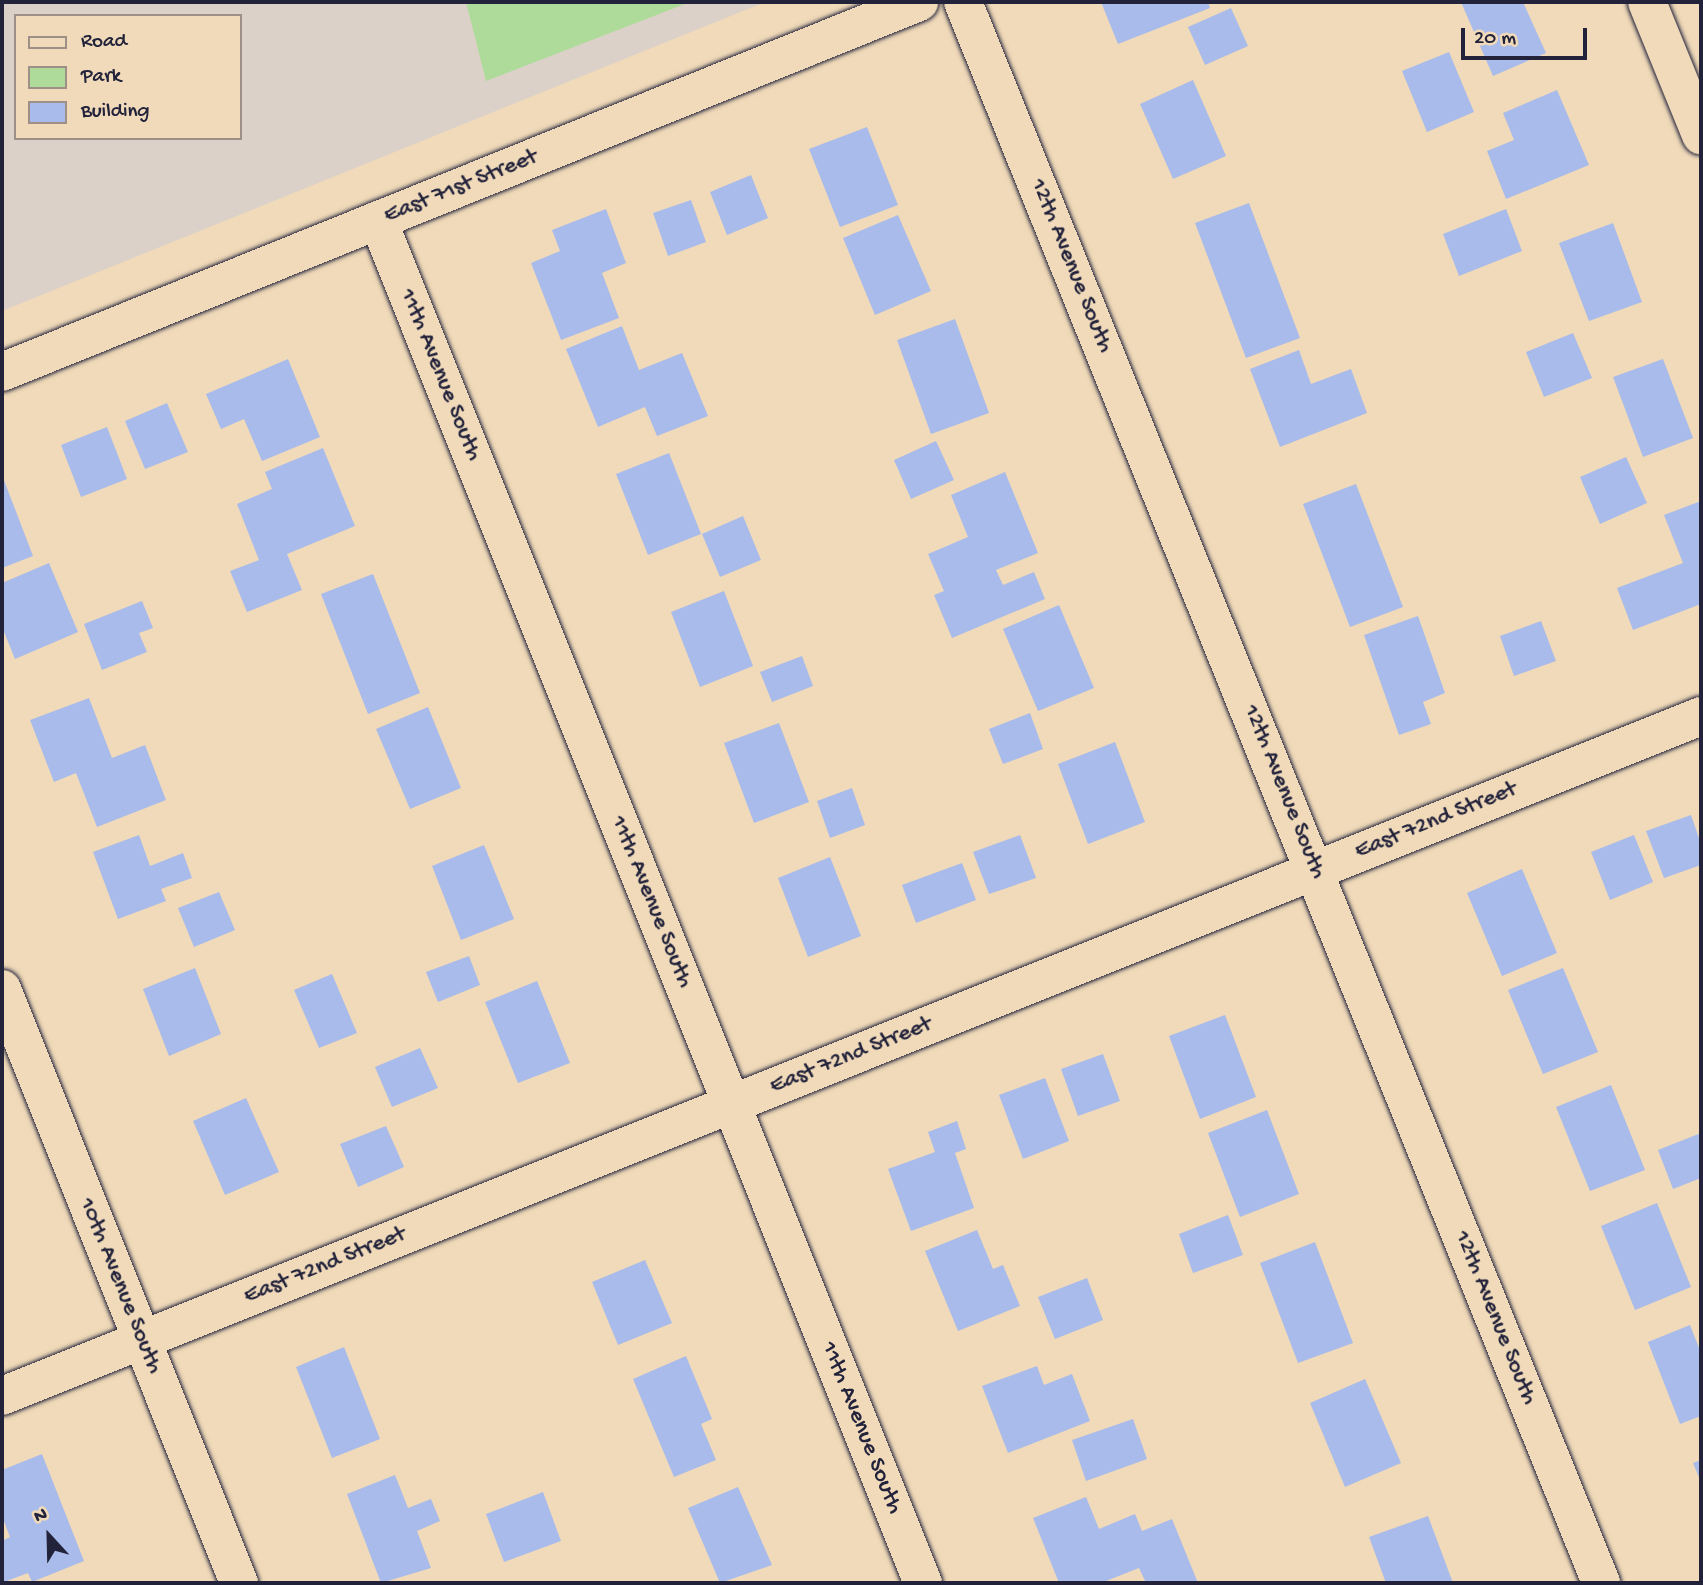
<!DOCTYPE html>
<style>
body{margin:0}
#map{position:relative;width:1703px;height:1585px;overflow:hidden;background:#f0dab9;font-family:"Gochi Hand",sans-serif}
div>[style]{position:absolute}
.built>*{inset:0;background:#dbd1c8}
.green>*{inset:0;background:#afdb9a}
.building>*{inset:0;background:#a9bbea}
.roads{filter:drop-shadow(0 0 2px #22223b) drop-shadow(0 0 2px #22223b)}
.minor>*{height:38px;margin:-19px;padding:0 19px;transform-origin:19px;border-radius:19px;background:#f0dab9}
.tertiary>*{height:38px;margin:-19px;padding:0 19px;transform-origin:19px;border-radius:19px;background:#f0dab9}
span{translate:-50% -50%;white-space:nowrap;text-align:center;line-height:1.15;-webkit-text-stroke:5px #f0dab9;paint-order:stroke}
.street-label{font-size:24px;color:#22223b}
.frame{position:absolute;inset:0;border:4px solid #22223b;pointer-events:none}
.legend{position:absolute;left:14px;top:14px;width:228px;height:126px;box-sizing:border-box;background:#f0dab9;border:2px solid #9e9087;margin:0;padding:9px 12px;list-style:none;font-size:21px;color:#22223b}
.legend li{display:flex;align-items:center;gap:14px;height:35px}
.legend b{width:35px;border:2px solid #9e9087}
.north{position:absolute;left:14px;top:1501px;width:70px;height:70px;-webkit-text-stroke:5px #f0dab9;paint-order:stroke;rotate:338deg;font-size:19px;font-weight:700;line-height:28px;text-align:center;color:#22223b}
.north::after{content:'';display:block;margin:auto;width:24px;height:32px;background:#22223b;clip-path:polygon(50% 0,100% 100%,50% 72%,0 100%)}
.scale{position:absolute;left:1461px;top:28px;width:126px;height:32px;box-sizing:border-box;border:4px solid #22223b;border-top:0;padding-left:9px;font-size:21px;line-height:24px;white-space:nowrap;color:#22223b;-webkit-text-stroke:5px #f0dab9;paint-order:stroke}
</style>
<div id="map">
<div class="built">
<i style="clip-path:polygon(evenodd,2px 2px,765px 2px,2px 311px,2px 2px,16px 16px,240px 16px,240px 138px,16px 138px,16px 16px)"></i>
</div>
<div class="green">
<i style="clip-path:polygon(466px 2px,690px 2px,486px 81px)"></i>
</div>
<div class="building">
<i style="clip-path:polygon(1101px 2px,1208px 2px,1210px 8px,1118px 44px)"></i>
<i style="clip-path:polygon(1461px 2px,1523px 2px,1546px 53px,1493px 76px)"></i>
<i style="clip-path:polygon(1231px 8px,1248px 46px,1205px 65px,1188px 27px)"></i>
<i style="clip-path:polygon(1449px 52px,1474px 112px,1427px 132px,1402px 71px)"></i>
<i style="clip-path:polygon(1193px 80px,1226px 156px,1173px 179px,1140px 104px)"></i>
<i style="clip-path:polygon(1557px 90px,1589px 165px,1506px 199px,1487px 151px,1514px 140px,1503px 113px)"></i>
<i style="clip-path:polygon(867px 127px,898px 205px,840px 227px,809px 149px)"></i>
<i style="clip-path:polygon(751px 175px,768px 218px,727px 235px,710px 192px)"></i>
<i style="clip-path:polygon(691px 200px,706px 242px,668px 256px,653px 213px)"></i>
<i style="clip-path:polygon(1249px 203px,1300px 338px,1246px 358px,1195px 223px)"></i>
<i style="clip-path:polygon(606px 209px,626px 263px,602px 273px,619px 318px,561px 340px,531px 263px,560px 251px,552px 230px)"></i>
<i style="clip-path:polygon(1506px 209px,1522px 251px,1459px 276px,1443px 234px)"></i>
<i style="clip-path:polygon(898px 215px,931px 291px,875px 315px,843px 238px)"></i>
<i style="clip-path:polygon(1613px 223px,1642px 302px,1589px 321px,1559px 243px)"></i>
<i style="clip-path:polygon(955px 319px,989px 413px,931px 434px,897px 340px)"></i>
<i style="clip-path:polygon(622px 326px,639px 370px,682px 353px,708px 416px,657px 436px,645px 407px,598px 427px,566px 349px)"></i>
<i style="clip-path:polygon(1573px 333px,1592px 378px,1544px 397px,1526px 352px)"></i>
<i style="clip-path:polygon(1299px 350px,1311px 384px,1351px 369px,1367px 413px,1280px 447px,1250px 369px)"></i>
<i style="clip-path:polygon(288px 359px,320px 437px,262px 461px,244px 419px,221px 429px,206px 394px)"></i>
<i style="clip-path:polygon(1663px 359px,1693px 438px,1643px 457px,1613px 377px)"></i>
<i style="clip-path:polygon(167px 403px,188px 452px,145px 469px,125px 421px)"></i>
<i style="clip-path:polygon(107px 427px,127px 479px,81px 497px,61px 445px)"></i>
<i style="clip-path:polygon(936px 441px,954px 480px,911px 499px,894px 460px)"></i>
<i style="clip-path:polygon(323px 448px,355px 526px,287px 554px,302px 590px,247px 612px,230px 571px,259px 560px,237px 504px,272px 489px,265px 472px)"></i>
<i style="clip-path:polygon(669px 453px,701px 534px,648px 555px,616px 474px)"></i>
<i style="clip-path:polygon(1626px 457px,1647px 503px,1600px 524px,1580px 477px)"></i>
<i style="clip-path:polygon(1005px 472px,1038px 553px,996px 570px,1003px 585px,1034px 572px,1045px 599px,952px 638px,934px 595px,944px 591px,928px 554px,968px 537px,951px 495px)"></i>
<i style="clip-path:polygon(2px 475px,33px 556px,2px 568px)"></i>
<i style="clip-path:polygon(1356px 484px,1403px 607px,1350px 627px,1303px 504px)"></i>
<i style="clip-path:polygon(1701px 501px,1701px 604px,1633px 630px,1617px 588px,1683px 563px,1664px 515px)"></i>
<i style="clip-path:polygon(743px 516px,761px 560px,720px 577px,702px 534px)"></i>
<i style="clip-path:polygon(49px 563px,78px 632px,15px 659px,2px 627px,2px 583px)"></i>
<i style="clip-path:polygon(373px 574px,420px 693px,368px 714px,321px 594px)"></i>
<i style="clip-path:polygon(724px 591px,753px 666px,700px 687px,671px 612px)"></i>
<i style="clip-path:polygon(142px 601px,153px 628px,139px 633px,147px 652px,102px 670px,84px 624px)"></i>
<i style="clip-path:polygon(1059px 605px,1094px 688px,1038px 711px,1003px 629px)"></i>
<i style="clip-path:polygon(1418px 616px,1445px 693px,1423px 702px,1431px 724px,1399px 735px,1364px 635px)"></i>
<i style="clip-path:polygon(1541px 621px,1556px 661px,1514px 676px,1500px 636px)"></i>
<i style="clip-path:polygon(802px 656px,813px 686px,772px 702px,760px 672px)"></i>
<i style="clip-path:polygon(89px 698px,112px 758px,145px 745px,166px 800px,97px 827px,76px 773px,54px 782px,30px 720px)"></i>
<i style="clip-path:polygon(428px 707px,461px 788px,410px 809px,376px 729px)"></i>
<i style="clip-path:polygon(1030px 713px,1043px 749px,1003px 764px,989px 729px)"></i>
<i style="clip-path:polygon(779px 723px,809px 802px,754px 823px,724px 743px)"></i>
<i style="clip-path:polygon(1115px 742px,1145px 822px,1088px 844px,1058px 764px)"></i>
<i style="clip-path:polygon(852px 788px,865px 825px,830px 838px,817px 801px)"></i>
<i style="clip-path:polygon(1691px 815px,1701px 844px,1701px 865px,1664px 878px,1646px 831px)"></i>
<i style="clip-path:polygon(139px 835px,150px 866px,183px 853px,192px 878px,161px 889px,166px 901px,118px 919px,93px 852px)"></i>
<i style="clip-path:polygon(1020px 835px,1036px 878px,989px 894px,973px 852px)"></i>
<i style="clip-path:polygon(1634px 835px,1653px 882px,1610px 900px,1591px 852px)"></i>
<i style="clip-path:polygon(484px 845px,514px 919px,461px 940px,432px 866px)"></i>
<i style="clip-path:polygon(830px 857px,861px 936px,808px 957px,778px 878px)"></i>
<i style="clip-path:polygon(962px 863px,976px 900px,916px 923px,902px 885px)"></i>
<i style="clip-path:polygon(1522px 869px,1557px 953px,1502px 976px,1467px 893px)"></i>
<i style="clip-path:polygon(219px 892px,235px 930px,194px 947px,178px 908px)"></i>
<i style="clip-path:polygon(469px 956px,480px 985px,438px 1002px,426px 972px)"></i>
<i style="clip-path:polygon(195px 968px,221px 1034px,169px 1056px,143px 989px)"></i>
<i style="clip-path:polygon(1563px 968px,1598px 1052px,1543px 1074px,1508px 990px)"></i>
<i style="clip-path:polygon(332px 974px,357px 1033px,319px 1048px,294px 990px)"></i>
<i style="clip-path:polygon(537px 981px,570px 1063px,518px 1083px,485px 1002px)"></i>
<i style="clip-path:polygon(1225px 1015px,1256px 1097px,1200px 1119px,1169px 1036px)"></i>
<i style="clip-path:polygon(420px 1048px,438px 1088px,392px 1107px,375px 1067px)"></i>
<i style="clip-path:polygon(1103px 1054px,1120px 1101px,1078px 1116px,1061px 1069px)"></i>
<i style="clip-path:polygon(1045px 1078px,1069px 1141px,1023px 1159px,999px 1095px)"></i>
<i style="clip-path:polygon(1611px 1085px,1645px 1170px,1590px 1191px,1556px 1107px)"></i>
<i style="clip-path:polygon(246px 1098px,279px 1172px,225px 1195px,193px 1121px)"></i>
<i style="clip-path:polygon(1267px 1110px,1299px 1194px,1240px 1217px,1208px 1133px)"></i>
<i style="clip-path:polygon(957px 1121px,966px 1149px,955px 1153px,974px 1208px,911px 1231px,888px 1169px,935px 1152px,928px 1132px)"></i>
<i style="clip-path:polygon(386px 1126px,404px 1167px,358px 1187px,340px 1144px)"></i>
<i style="clip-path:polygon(1701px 1133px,1701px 1178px,1673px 1189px,1658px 1150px)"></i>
<i style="clip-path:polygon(1657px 1203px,1691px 1287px,1635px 1310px,1601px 1226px)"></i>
<i style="clip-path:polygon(1228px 1215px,1243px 1255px,1193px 1273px,1179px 1234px)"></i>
<i style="clip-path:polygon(977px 1230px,993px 1269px,1003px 1265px,1020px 1306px,958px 1331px,925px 1251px)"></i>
<i style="clip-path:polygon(1315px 1242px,1353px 1343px,1298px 1363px,1260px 1263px)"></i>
<i style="clip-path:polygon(645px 1260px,672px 1323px,618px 1345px,592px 1282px)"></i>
<i style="clip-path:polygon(1087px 1278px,1103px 1320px,1055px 1339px,1038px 1297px)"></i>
<i style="clip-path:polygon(1690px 1325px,1701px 1353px,1701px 1416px,1680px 1424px,1648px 1342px)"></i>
<i style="clip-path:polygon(344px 1347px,380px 1439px,332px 1458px,296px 1367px)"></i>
<i style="clip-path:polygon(686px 1356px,712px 1419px,701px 1424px,716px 1460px,674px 1477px,633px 1379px)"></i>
<i style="clip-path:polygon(1037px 1366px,1044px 1385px,1072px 1374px,1090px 1421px,1008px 1453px,982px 1386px)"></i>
<i style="clip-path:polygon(1365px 1379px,1401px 1463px,1345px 1487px,1310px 1403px)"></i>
<i style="clip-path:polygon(1133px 1419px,1147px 1459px,1086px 1481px,1072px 1440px)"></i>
<i style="clip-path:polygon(42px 1454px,84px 1561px,32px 1582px,28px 1573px,4px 1582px,2px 1541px,10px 1537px,2px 1516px,2px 1470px)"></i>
<i style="clip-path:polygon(1701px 1460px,1701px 1482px,1693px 1463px)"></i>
<i style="clip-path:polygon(395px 1475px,408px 1508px,431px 1499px,440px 1521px,417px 1531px,431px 1568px,381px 1583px,347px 1494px)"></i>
<i style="clip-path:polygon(738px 1487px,772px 1565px,720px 1583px,688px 1508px)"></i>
<i style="clip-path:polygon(543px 1492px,561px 1541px,504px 1562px,486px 1514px)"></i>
<i style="clip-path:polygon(1086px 1497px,1099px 1529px,1135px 1514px,1142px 1531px,1172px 1519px,1198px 1583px,1146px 1583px,1139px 1568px,1101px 1583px,1059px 1583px,1033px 1518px)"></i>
<i style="clip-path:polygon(1428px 1516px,1453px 1583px,1386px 1583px,1369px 1537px)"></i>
</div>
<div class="roads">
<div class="minor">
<i style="left:1647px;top:2px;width:144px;rotate:67.9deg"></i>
<i style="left:378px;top:220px;width:1468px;rotate:68.21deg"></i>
<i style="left:2px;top:372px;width:989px;rotate:-21.97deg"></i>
<i style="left:2px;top:989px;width:640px;rotate:68.25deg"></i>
<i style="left:2px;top:1396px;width:1830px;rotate:-21.81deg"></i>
</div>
<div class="tertiary">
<i style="left:963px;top:2px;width:1705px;rotate:68.02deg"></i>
</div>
</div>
<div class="street-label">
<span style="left:461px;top:187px;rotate:-22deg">East 71st Street</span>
<span style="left:1071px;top:266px;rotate:68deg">12th Avenue South</span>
<span style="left:440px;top:375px;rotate:68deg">11th Avenue South</span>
<span style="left:1284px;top:792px;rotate:68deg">12th Avenue South</span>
<span style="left:1436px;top:821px;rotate:-22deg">East 72nd Street</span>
<span style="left:651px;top:902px;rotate:68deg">11th Avenue South</span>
<span style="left:851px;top:1056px;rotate:-22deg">East 72nd Street</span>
<span style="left:325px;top:1266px;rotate:-22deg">East 72nd Street</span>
<span style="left:120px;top:1286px;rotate:68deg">10th Avenue South</span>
<span style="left:1495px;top:1318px;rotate:68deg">12th Avenue South</span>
<span style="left:861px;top:1428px;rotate:68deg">11th Avenue South</span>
</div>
<div class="frame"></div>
<ul class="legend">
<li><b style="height:9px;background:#f0dab9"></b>Road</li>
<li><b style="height:19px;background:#afdb9a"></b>Park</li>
<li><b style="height:19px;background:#a9bbea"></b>Building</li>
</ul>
<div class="north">N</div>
<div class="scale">20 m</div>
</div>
